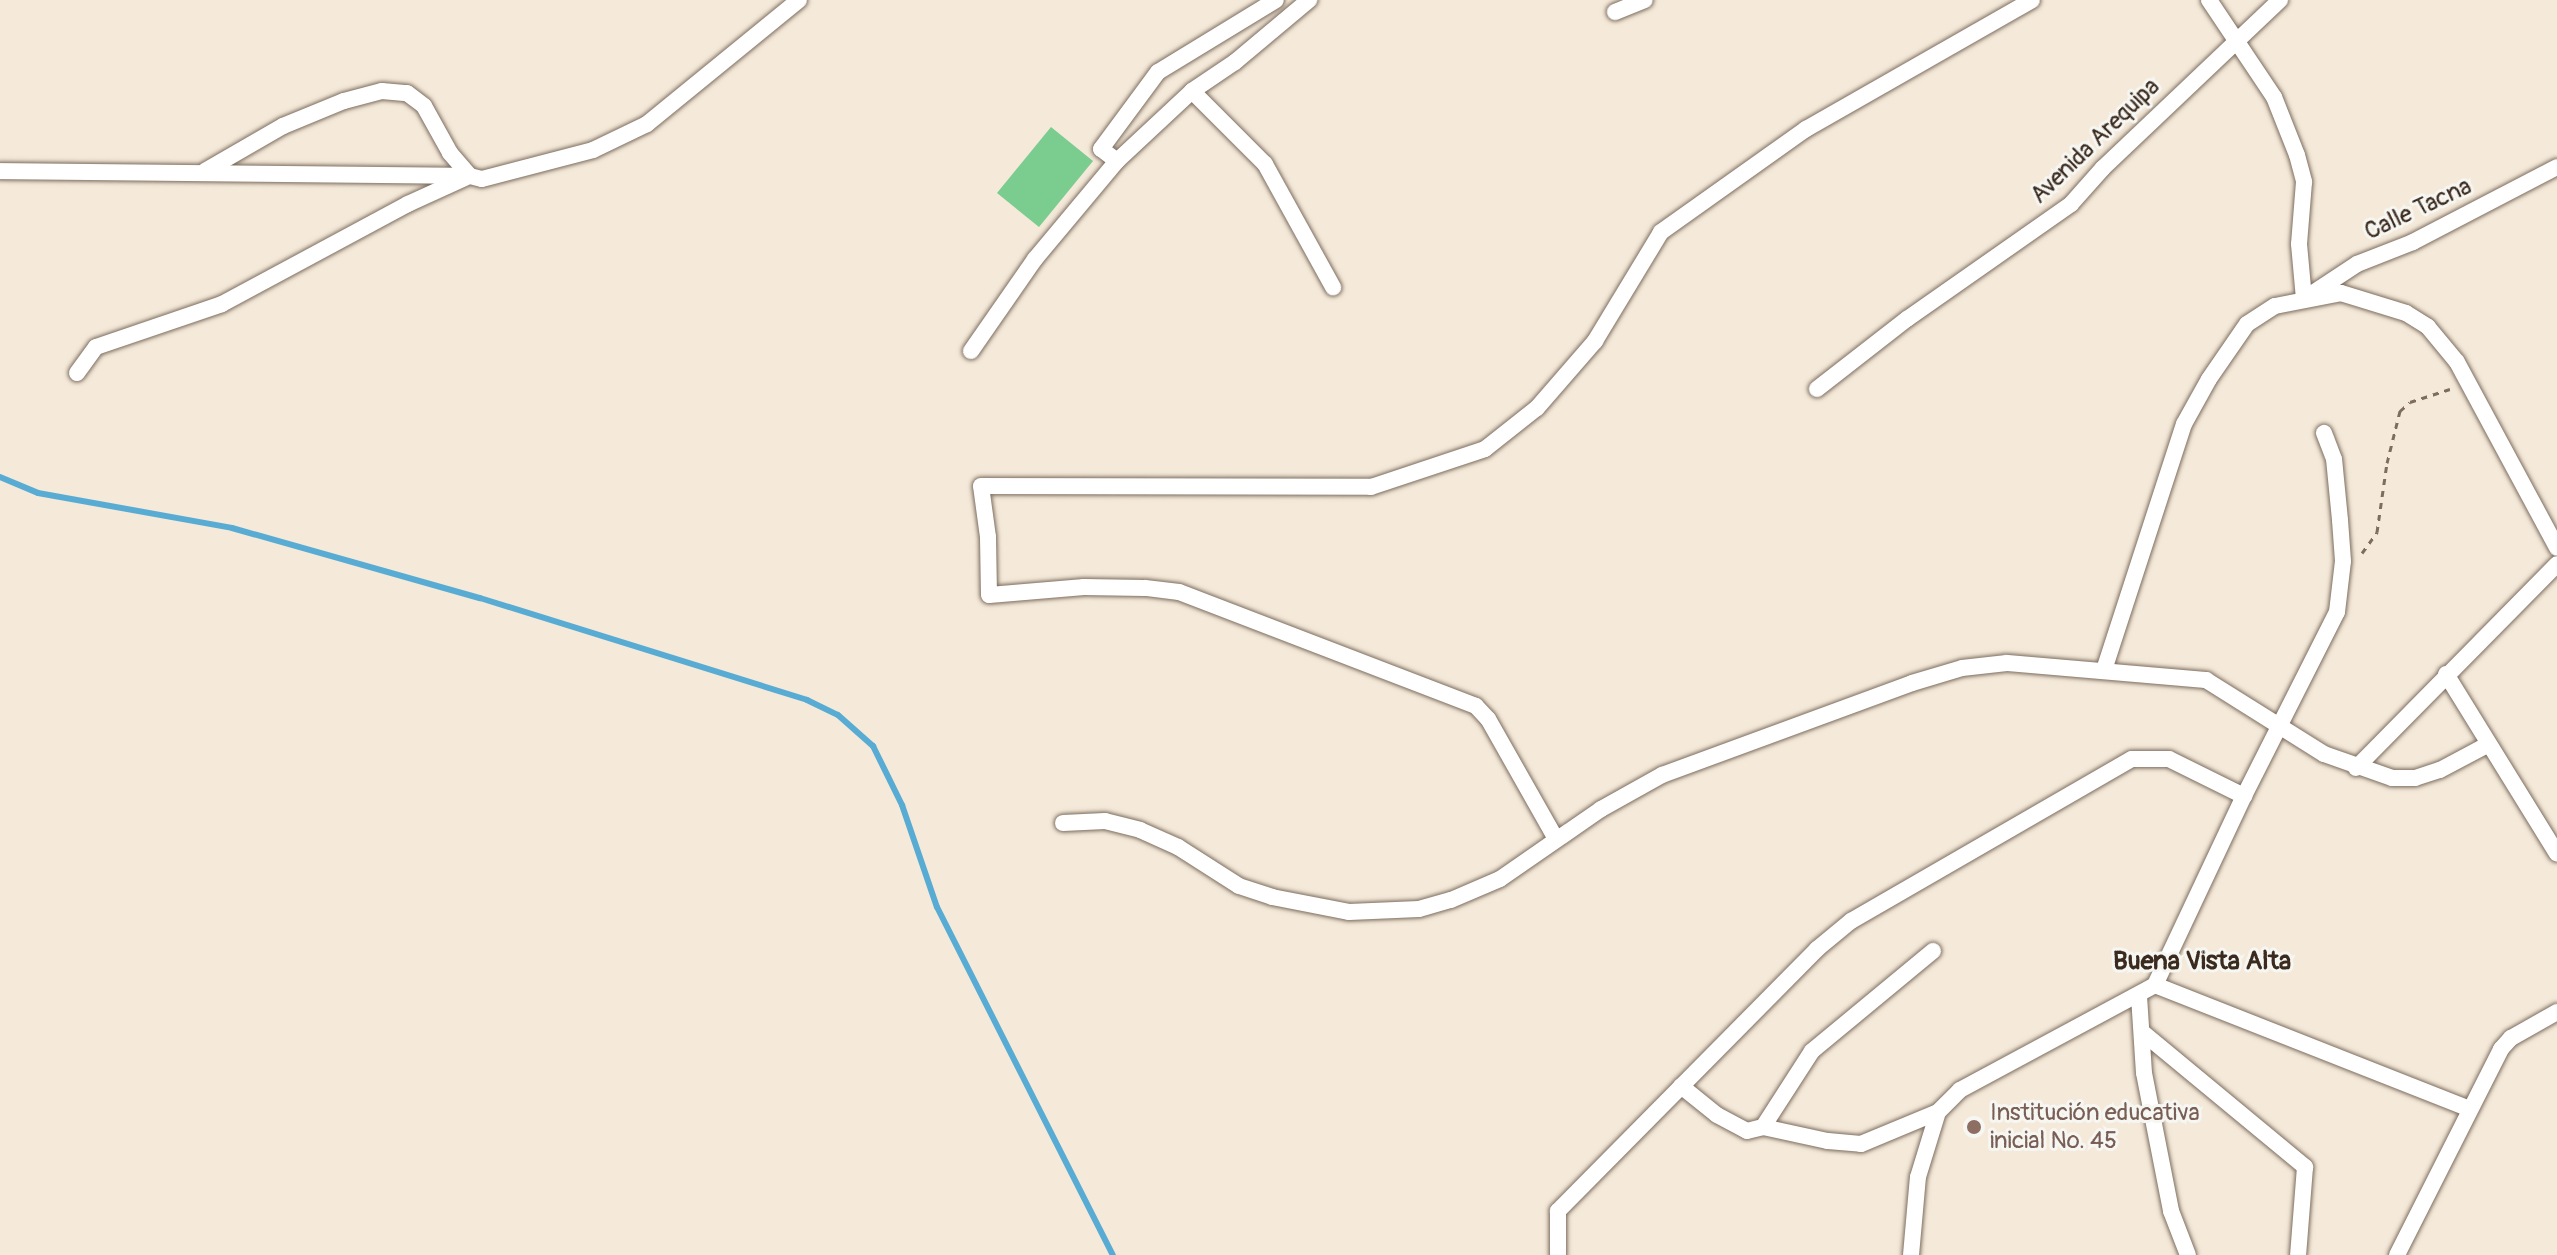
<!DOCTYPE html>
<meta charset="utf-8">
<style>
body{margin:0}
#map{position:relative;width:2557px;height:1255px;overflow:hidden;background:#f5e9d9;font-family:Pangolin,sans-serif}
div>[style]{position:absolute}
.green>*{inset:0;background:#7acc8f}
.stream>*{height:6px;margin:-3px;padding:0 3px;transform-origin:3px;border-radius:3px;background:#58acd4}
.path>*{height:3px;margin-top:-1.5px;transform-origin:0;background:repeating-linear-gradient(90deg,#7c6d5f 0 6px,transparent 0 12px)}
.roads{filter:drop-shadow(0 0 2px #7c6d5f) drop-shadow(0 0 2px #7c6d5f)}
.minor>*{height:16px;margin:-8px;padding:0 8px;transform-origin:8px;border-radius:8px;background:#fff}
.dots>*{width:22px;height:22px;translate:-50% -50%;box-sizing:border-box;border:4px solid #f6f6f2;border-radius:50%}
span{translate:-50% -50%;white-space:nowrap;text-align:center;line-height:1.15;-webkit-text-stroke:6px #f6f6f2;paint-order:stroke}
.street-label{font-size:24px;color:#3b2a1e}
.education-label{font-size:24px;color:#785e54}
.left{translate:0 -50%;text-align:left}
.neighbourhood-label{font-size:26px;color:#3b2a1e;font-weight:700}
</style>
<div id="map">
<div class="green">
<i style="clip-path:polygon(1051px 127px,1093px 161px,1039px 227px,997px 193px)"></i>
</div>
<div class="stream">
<i style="left:0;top:477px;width:41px;rotate:22.8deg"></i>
<i style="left:38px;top:493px;width:197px;rotate:10.2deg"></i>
<i style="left:232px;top:528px;width:258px;rotate:15.8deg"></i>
<i style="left:480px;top:598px;width:343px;rotate:17.3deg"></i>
<i style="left:807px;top:700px;width:34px;rotate:26deg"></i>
<i style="left:838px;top:715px;width:47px;rotate:41.5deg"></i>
<i style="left:873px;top:746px;width:66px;rotate:63.8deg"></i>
<i style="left:902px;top:805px;width:108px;rotate:71.1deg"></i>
<i style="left:937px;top:907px;width:390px;rotate:63.2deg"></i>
</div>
<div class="path">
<i style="left:2362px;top:553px;width:26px;rotate:-54deg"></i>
<i style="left:2377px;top:532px;width:70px;rotate:-81.8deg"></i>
<i style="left:2387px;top:463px;width:54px;rotate:-76deg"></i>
<i style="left:2400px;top:411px;width:13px;rotate:-42deg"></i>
<i style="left:2410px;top:402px;width:42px;rotate:-18deg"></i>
</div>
<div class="roads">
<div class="minor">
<i style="left:2209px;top:0;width:117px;rotate:56.2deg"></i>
<i style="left:2274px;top:97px;width:62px;rotate:68.4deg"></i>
<i style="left:2297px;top:155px;width:28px;rotate:75deg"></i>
<i style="left:2304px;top:182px;width:62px;rotate:94.6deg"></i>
<i style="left:2299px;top:244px;width:55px;rotate:84.8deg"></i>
<i style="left:2304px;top:299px;width:64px;rotate:-33.4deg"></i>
<i style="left:2357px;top:264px;width:60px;rotate:-21.4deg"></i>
<i style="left:2413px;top:242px;width:162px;rotate:-27.5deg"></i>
<i style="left:1615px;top:12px;width:32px;rotate:-22deg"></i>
<i style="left:1192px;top:91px;width:103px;rotate:45deg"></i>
<i style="left:1265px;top:164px;width:141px;rotate:61.1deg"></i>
<i style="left:1117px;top:161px;width:20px;rotate:-143deg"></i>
<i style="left:1101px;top:149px;width:96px;rotate:-53.5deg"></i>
<i style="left:1158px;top:72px;width:138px;rotate:-31.4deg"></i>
<i style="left:0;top:171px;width:470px;rotate:0.6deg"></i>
<i style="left:205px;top:171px;width:90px;rotate:-30deg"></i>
<i style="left:283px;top:126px;width:66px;rotate:-22.3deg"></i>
<i style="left:344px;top:101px;width:39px;rotate:-15deg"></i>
<i style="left:382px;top:91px;width:25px;rotate:5deg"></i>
<i style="left:407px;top:93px;width:21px;rotate:37deg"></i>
<i style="left:424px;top:106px;width:54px;rotate:61deg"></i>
<i style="left:450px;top:153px;width:30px;rotate:49deg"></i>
<i style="left:470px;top:176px;width:12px;rotate:14deg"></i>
<i style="left:482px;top:179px;width:115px;rotate:-14.6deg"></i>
<i style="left:593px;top:150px;width:60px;rotate:-25.7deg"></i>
<i style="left:647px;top:124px;width:196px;rotate:-39.2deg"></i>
<i style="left:971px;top:351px;width:112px;rotate:-55.2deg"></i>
<i style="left:1035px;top:259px;width:128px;rotate:-50.1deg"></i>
<i style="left:1117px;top:161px;width:103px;rotate:-43deg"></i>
<i style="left:1192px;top:91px;width:52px;rotate:-34deg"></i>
<i style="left:1235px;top:62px;width:97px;rotate:-40deg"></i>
<i style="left:77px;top:373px;width:32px;rotate:-54deg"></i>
<i style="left:96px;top:347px;width:133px;rotate:-18.8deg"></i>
<i style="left:222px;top:304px;width:211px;rotate:-28.3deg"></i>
<i style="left:408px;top:204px;width:63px;rotate:-24.5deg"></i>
<i style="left:1817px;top:389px;width:114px;rotate:-37.9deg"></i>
<i style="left:1907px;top:319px;width:200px;rotate:-35deg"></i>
<i style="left:2071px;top:204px;width:48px;rotate:-48.4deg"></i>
<i style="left:2103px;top:168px;width:244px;rotate:-43.5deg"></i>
<i style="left:2104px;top:670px;width:259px;rotate:-72deg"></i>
<i style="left:2184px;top:424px;width:51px;rotate:-60.9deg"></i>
<i style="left:2209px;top:379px;width:67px;rotate:-55.4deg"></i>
<i style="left:2247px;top:324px;width:33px;rotate:-33deg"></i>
<i style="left:2275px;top:306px;width:67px;rotate:-11.1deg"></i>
<i style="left:2341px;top:293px;width:68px;rotate:17.1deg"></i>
<i style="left:2406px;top:313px;width:26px;rotate:32deg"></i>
<i style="left:2428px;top:327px;width:45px;rotate:50.4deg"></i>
<i style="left:2457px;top:362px;width:211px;rotate:61.7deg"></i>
<i style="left:2446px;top:674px;width:211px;rotate:58.3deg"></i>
<i style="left:2356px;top:768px;width:286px;rotate:-45.4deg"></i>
<i style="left:1063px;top:823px;width:42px;rotate:-2.7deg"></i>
<i style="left:1105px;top:821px;width:36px;rotate:14deg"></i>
<i style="left:1140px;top:830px;width:42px;rotate:24.1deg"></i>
<i style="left:1178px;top:847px;width:72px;rotate:32.6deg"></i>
<i style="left:1239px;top:886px;width:35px;rotate:18deg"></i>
<i style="left:1272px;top:897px;width:78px;rotate:11deg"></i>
<i style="left:1349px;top:912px;width:70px;rotate:-2.5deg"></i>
<i style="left:1419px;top:909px;width:33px;rotate:-16deg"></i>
<i style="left:1451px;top:900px;width:53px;rotate:-23.2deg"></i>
<i style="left:1500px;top:879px;width:123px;rotate:-34.7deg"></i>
<i style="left:1601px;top:809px;width:70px;rotate:-29.1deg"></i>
<i style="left:1662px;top:775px;width:266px;rotate:-20.2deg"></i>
<i style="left:1912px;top:683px;width:52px;rotate:-16.7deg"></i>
<i style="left:1962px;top:668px;width:45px;rotate:-6.3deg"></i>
<i style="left:2007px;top:663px;width:200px;rotate:4.9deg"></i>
<i style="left:2206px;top:680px;width:139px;rotate:32.1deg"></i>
<i style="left:2324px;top:754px;width:72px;rotate:19.4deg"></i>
<i style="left:2392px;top:778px;width:23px"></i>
<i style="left:2415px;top:778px;width:26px;rotate:-18deg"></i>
<i style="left:2440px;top:770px;width:53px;rotate:-28deg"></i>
<i style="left:1556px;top:839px;width:138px;rotate:-119.5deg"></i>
<i style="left:1488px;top:719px;width:18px;rotate:-133deg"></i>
<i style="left:1476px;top:706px;width:318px;rotate:-159deg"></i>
<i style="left:1179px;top:592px;width:34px;rotate:-173deg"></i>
<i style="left:1145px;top:588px;width:61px;rotate:-179.1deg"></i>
<i style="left:1084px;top:587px;width:95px;rotate:175.2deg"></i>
<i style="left:989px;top:595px;width:58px;rotate:-91deg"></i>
<i style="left:988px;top:537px;width:51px;rotate:-97.8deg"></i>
<i style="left:981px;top:486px;width:390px;rotate:0.1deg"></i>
<i style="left:1371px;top:487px;width:120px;rotate:-18.4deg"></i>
<i style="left:1485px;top:449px;width:66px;rotate:-38.3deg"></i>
<i style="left:1537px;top:408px;width:89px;rotate:-49.1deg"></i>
<i style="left:1595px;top:341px;width:127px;rotate:-58.8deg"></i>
<i style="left:1661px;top:232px;width:178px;rotate:-35.4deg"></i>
<i style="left:1806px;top:129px;width:260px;rotate:-29.7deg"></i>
<i style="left:2155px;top:985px;width:338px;rotate:21.5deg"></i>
<i style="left:2139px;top:996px;width:77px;rotate:86.3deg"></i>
<i style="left:2144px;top:1073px;width:141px;rotate:78.9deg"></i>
<i style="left:2171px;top:1211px;width:47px;rotate:68.9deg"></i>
<i style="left:2142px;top:1032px;width:212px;rotate:39.6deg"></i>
<i style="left:2305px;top:1167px;width:88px;rotate:94.5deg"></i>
<i style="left:1681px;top:1086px;width:46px;rotate:38.9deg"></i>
<i style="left:1717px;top:1115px;width:34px;rotate:28deg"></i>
<i style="left:1747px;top:1131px;width:16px;rotate:-14deg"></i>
<i style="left:1763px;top:1127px;width:66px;rotate:12.2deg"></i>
<i style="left:1828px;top:1141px;width:33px;rotate:5deg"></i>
<i style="left:1861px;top:1144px;width:83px;rotate:-22.6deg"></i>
<i style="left:1763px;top:1127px;width:90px;rotate:-57.2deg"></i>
<i style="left:1812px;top:1051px;width:157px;rotate:-39.6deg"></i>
<i style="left:1558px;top:1255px;width:44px;rotate:-90deg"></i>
<i style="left:1558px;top:1211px;width:368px;rotate:-45.3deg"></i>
<i style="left:1817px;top:949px;width:44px;rotate:-39.5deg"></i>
<i style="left:1851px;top:921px;width:324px;rotate:-30deg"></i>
<i style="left:2132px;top:759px;width:37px"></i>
<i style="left:2169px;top:759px;width:84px;rotate:26.3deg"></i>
<i style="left:1911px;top:1255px;width:78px;rotate:-84.9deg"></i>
<i style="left:1918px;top:1177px;width:68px;rotate:-72.9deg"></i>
<i style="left:1938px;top:1112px;width:31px;rotate:-45deg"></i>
<i style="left:1960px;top:1090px;width:221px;rotate:-28.3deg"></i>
<i style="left:2155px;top:985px;width:209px;rotate:-64.8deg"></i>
<i style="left:2244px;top:796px;width:206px;rotate:-63.2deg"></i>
<i style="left:2337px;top:612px;width:51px;rotate:-83.3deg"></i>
<i style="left:2343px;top:561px;width:41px;rotate:-94.2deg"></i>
<i style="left:2340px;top:520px;width:61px;rotate:-95.6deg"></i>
<i style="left:2334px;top:459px;width:28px;rotate:-111deg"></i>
<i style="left:2397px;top:1255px;width:231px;rotate:-63.2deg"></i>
<i style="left:2501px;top:1049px;width:15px;rotate:-48deg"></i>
<i style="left:2511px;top:1038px;width:53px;rotate:-29.5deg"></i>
</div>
</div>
<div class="dots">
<i style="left:1974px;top:1127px;background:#8d6e63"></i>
</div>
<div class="street-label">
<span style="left:2095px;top:141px;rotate:-44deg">Avenida Arequipa</span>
<span style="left:2418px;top:209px;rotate:-25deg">Calle Tacna</span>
</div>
<div class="education-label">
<span class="left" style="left:1990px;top:1127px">Institución educativa<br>inicial No. 45</span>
</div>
<div class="neighbourhood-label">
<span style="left:2202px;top:962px">Buena Vista Alta</span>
</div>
</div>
